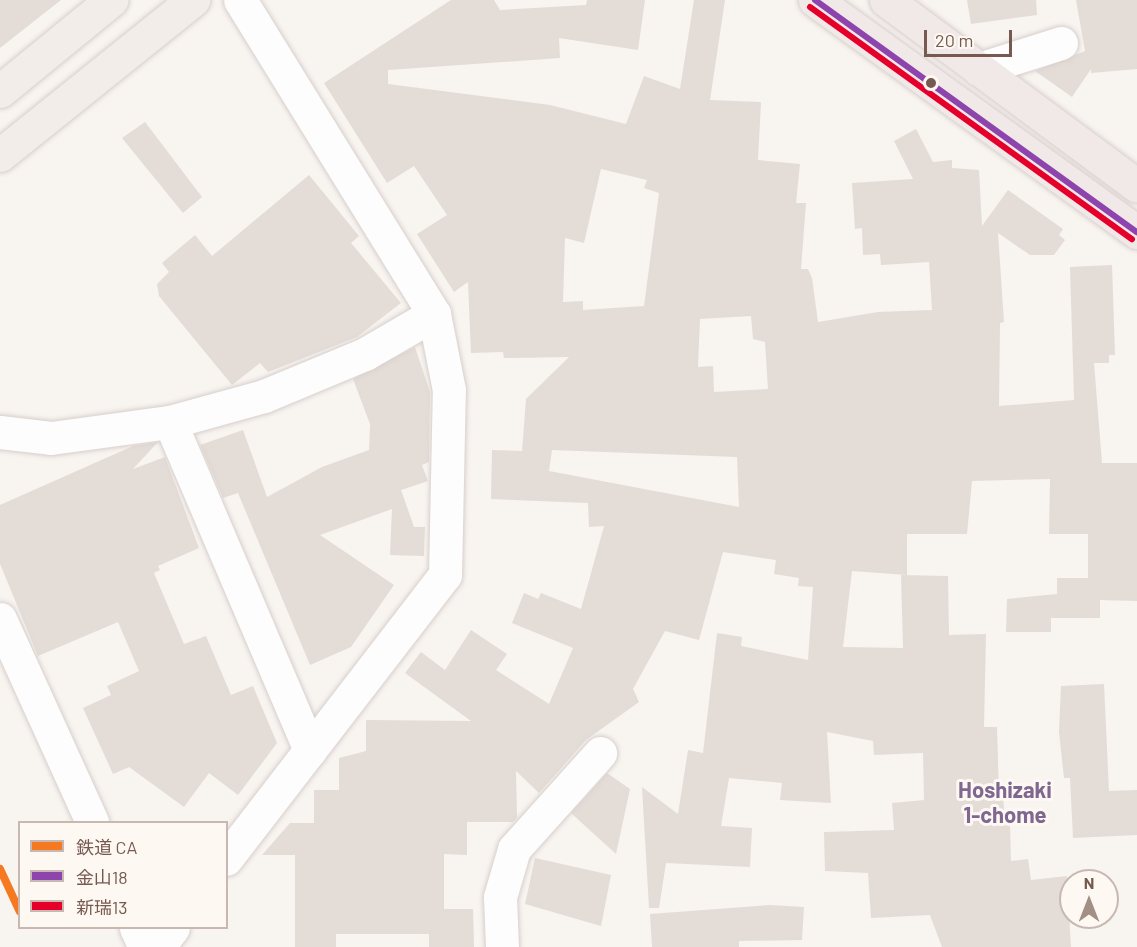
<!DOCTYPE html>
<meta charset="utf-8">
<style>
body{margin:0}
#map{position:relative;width:1137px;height:947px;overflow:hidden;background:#f8f4f0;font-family:Barlow,"Noto Sans JP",sans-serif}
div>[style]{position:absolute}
.building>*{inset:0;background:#e4dcd7}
.roads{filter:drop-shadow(0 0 2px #d7cfcc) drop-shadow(0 0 2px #d7cfcc)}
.minor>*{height:33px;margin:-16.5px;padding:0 16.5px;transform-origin:16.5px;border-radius:16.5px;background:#fefdfd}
.major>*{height:33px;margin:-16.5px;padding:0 16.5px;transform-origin:16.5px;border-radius:16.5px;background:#f2ede8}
.highway>*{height:33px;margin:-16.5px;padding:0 16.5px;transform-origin:16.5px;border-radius:16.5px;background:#f1e9e7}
.bus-1>*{height:6px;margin:-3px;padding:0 3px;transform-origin:3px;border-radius:3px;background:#8e44ad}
.bus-2>*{height:6px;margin:-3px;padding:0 3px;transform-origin:3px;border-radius:3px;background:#e4002b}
.rail-1>*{height:8px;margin:-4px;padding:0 4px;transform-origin:4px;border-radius:4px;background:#f47921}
.dots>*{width:16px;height:16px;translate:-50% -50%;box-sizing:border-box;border:3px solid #fef8f2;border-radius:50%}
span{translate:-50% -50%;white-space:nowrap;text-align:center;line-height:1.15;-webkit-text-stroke:6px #fef8f2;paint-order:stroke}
.neighbourhood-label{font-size:22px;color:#7f6791;font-weight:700}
.legend{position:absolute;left:18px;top:821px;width:210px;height:108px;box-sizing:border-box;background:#fef8f2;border:2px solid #c8b8b1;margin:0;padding:8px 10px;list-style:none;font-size:18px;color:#76594f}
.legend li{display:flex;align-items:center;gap:12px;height:30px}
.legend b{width:30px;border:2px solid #c8b8b1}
.north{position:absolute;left:1059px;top:869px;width:60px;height:60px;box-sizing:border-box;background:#fef8f2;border:2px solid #c8b8b1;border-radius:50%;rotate:0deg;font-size:16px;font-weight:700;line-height:24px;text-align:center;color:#76594f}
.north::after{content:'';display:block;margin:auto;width:21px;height:27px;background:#a48f87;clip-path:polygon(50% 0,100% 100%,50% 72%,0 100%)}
.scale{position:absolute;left:924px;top:30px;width:88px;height:27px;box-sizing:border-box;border:3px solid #76594f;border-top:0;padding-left:8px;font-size:18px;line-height:21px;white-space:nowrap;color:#76594f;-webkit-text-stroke:4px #fef8f2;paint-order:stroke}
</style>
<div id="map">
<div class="building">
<i style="clip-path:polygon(0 0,61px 0,0 48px)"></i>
<i style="clip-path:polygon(evenodd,451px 0,494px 0,500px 10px,586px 5px,587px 0,645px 0,638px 50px,559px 38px,560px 58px,388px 70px,388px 84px,550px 105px,626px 124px,644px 76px,680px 89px,694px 0,725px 0,710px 100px,761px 102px,758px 160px,800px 164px,796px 203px,806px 203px,801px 269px,808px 269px,812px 278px,818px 322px,878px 312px,932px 310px,929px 262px,881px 265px,880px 254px,863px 255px,862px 228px,855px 229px,852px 183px,913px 179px,894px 141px,916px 129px,933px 162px,952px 160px,952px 168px,979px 170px,982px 226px,1008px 190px,1063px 229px,1059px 235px,1065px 240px,1054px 255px,1030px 255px,998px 233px,1004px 322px,1000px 323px,999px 406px,1074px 400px,1070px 267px,1112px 265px,1115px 355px,1109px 355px,1109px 363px,1094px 363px,1102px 463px,1137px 463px,1137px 601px,1100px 600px,1100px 618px,1051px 618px,1051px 632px,1006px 632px,1007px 599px,1057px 594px,1057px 578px,1088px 578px,1088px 534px,1049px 534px,1050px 479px,972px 481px,967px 534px,907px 534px,907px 575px,852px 571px,843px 647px,903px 648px,901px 575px,948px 576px,949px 635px,986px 634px,984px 727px,997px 727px,999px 795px,1003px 795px,1005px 823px,1010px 823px,1011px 861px,1028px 859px,1031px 880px,1067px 876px,1071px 947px,942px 947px,930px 915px,871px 918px,868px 873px,825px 871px,824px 832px,894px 830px,892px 803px,924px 800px,923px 753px,874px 755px,873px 741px,827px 732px,831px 803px,780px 800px,782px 783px,729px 778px,721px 826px,752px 828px,750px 867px,666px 863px,659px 908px,649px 908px,642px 787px,678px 814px,688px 750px,703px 753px,717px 633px,742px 637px,741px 646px,808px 660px,813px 587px,798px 586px,799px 578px,774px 574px,776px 560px,723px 552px,699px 640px,665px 631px,633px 689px,639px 702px,586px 740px,539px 793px,516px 771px,517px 818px,513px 822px,467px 822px,467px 855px,444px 854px,444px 909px,473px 909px,474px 947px,429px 947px,429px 934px,336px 934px,336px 947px,295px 947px,295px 855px,262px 855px,290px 823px,314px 823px,314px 790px,339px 790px,339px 758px,366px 751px,366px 720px,471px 721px,405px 673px,421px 652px,445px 670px,471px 630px,507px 654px,496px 670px,549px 704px,573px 648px,512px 623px,524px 593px,538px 599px,541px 593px,581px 609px,604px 526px,589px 527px,588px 503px,491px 499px,492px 450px,522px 451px,526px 399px,569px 357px,504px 358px,503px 352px,471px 353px,468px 282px,454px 292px,417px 234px,447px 215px,414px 166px,387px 183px,324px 83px,451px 0,601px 169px,647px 180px,644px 188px,659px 193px,644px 306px,583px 310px,583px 301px,563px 302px,565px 238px,584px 243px,601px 169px,451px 0,751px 316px,753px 339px,765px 342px,768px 389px,714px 392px,713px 366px,698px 367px,700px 319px,751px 316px,451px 0,552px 450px,737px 457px,739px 507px,549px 471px,552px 450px)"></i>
<i style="clip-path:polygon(967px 0,1036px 0,1037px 15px,971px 24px)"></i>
<i style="clip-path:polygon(1076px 0,1137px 0,1137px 69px,1091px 73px,1091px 69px,1072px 97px,1035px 71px,1085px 51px)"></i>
<i style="clip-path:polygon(145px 122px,202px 197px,183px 213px,122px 138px)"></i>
<i style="clip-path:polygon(309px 175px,359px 236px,351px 243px,401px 303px,357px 337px,268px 372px,260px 363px,232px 385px,159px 296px,157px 284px,169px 272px,162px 263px,195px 235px,212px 256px)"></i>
<i style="clip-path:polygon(415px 347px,430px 392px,429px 462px,422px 465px,428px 481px,401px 490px,414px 527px,425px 527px,424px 556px,390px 555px,392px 509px,320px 535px,394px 585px,351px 647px,310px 665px,238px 493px,223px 498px,200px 445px,243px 430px,267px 497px,322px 467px,369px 450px,370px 424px,353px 379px)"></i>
<i style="clip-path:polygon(158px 442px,133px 469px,165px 457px,199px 548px,158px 566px,160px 570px,154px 573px,184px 644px,206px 636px,231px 695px,253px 686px,277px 743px,238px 795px,209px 773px,184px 807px,129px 767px,113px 774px,83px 708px,111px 695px,107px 686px,139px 671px,118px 622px,38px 656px,0 564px,0 505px,133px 446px)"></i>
<i style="clip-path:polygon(1104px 684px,1109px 791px,1137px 790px,1137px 835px,1073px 838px,1070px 778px,1064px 778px,1059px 732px,1061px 686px)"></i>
<i style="clip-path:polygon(607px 773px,630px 789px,616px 854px,571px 813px)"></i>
<i style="clip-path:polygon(535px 858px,611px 875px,601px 926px,525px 904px)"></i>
<i style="clip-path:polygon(769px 905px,804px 907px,802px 940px,739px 941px,739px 947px,652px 947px,650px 914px)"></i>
</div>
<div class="roads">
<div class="minor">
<i style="left:979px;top:69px;width:86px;rotate:-17.6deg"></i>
<i style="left:170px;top:422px;width:357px;rotate:66.9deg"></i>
<i style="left:0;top:432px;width:51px;rotate:6.7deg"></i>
<i style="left:51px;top:438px;width:120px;rotate:-7.7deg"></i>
<i style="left:170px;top:422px;width:98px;rotate:-15.5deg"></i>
<i style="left:264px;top:396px;width:109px;rotate:-22.6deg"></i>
<i style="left:365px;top:354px;width:80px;rotate:-30.1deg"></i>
<i style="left:0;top:619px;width:223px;rotate:65.6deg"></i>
<i style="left:226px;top:859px;width:359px;rotate:-52.4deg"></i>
<i style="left:445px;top:575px;width:185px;rotate:-88.8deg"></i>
<i style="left:449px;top:390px;width:77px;rotate:-101.2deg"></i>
<i style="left:434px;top:314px;width:369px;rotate:-121.7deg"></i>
<i style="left:136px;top:928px;width:21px;rotate:65deg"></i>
<i style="left:158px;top:947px;width:24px;rotate:-52deg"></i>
<i style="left:502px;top:947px;width:50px;rotate:-92.3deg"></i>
<i style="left:500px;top:897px;width:50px;rotate:-73.7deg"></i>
<i style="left:514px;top:849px;width:129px;rotate:-48.1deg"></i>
</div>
<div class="major">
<i style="left:0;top:91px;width:144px;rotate:-39.3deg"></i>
<i style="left:0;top:155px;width:248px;rotate:-38.8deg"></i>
</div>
<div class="highway">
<i style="left:815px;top:0;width:397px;rotate:35.8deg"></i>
<i style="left:886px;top:0;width:312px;rotate:36.5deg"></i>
</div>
</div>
<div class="bus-1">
<i style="left:815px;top:0;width:397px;rotate:35.8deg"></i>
</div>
<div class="bus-2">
<i style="left:810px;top:7px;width:397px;rotate:35.8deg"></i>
</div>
<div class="rail-1">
<i style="left:0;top:869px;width:47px;rotate:65.1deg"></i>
</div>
<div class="dots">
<i style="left:931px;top:83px;background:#76594f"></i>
</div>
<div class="neighbourhood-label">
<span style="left:1005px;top:802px">Hoshizaki<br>1-chome</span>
</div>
<ul class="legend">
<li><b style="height:8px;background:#f47921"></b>鉄道 CA</li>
<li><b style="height:8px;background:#8e44ad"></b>金山18</li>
<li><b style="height:8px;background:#e4002b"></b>新瑞13</li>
</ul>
<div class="north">N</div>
<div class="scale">20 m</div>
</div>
